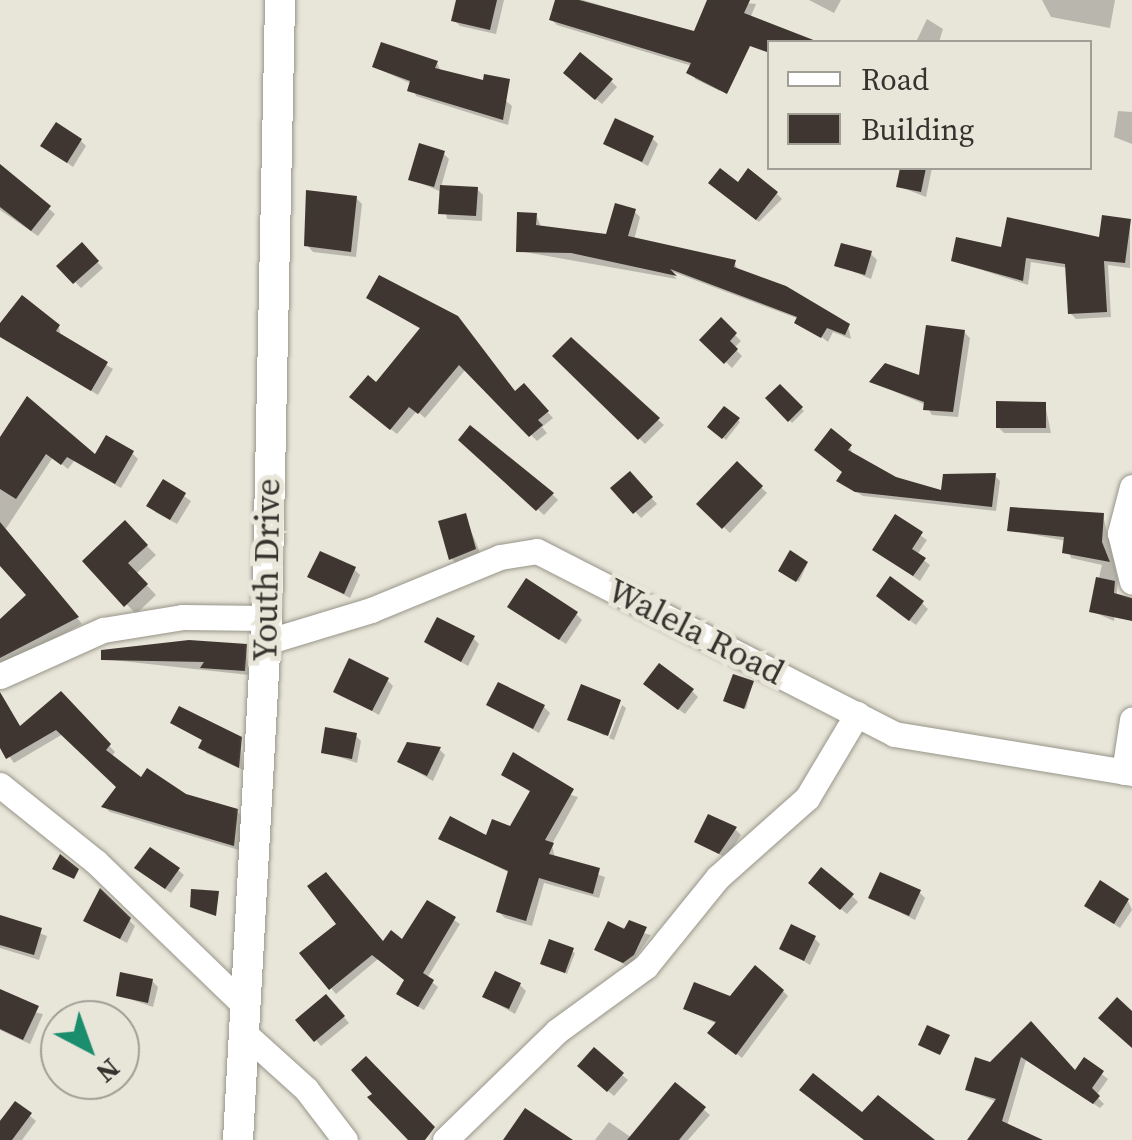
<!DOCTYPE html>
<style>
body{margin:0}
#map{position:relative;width:1132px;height:1140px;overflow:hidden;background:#e8e5d9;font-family:"Source Serif 4",serif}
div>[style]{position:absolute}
.shadow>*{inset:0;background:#0003}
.building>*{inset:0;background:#403631}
.roads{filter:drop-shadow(0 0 2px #979589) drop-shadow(0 0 2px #979589)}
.minor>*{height:25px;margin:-12.5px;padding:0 12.5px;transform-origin:12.5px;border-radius:12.5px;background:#fff}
.tertiary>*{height:30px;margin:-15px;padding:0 15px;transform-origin:15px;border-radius:15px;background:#fff}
span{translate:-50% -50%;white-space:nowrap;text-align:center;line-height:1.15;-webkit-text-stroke:10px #e8e5d9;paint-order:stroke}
.street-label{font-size:35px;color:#34332e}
.legend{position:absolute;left:767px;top:40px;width:325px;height:130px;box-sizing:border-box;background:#e8e5d9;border:2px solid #a09e95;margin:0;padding:12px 18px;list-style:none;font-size:30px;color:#34332e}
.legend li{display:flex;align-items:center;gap:20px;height:50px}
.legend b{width:50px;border:2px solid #a09e95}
.north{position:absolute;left:40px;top:1000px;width:100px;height:100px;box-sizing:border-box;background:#e8e5d9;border:2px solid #a09e95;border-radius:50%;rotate:139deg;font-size:28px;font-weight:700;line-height:40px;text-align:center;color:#34332e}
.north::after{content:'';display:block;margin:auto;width:35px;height:45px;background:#1a8d6d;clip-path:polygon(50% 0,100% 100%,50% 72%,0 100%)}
</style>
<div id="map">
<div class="shadow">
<i style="clip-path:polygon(458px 0,504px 0,496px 34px,460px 26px,454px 20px)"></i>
<i style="clip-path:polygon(558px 0,583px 0,696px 34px,710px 0,756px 4px,720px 91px,695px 79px,692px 66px,557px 25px,551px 19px)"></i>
<i style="clip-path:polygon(809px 0,841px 0,834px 13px)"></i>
<i style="clip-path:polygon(1042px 0,1115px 0,1110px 28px,1051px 17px)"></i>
<i style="clip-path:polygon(927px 19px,943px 29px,939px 42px,916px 42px)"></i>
<i style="clip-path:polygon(437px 63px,441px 72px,505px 100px,512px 106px,508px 125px,416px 96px,412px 84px,374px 67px)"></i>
<i style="clip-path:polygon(572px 79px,611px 81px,617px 87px,602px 104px)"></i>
<i style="clip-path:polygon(1118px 111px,1132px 112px,1132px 144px,1114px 137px)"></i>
<i style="clip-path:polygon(652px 138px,658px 144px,648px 166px,606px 143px)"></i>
<i style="clip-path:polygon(81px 141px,86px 146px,73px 167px,43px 146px)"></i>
<i style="clip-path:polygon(443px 153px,449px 159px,441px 187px,477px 189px,483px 195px,482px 221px,447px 219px,442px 192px,410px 179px)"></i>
<i style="clip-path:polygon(0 167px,55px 214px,38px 236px,0 210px)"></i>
<i style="clip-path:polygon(902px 168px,932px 168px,926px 197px,898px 186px)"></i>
<i style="clip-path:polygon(738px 185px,777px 194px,782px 199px,759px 222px,717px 189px)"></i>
<i style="clip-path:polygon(356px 198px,362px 204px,356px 257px,313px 252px,307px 245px)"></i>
<i style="clip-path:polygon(634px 211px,640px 217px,634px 240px,734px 262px,739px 272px,848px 326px,851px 339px,833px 332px,828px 342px,799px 319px,668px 270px,677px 279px,519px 251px,536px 215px,542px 229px,608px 237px)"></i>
<i style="clip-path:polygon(1130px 221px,1130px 268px,1108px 265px,1111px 317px,1076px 319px,1070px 313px,1068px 268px,1031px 262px,1028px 285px,954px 261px,1101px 240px)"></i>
<i style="clip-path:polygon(82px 246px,103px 268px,81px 288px,60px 266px)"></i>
<i style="clip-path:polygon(871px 254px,877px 260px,871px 279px,837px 265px)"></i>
<i style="clip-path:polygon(369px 298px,463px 326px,515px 394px,524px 387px,553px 418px,542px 427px,547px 433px,537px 441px,466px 369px,425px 418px,417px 411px,397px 434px,358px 403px,422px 330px)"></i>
<i style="clip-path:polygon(721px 321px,741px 341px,734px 348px,742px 356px,732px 368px,703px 339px)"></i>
<i style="clip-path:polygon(59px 327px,61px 337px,113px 369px,98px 395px,7px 339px)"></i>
<i style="clip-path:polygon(964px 332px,970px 338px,958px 417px,932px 415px,926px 405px,872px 382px,921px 378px)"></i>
<i style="clip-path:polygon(571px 341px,664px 425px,645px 444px,556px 356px)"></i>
<i style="clip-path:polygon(780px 387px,804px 411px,792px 423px,768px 398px)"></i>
<i style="clip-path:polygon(1045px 404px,1051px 433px,1004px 433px,998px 427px)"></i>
<i style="clip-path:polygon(725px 409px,740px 422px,726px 440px,711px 427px)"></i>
<i style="clip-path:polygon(470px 428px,553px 495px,558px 500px,544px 515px,461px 440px)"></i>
<i style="clip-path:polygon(0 442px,96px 458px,132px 453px,138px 459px,121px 488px,74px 461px,68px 469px,53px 457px,5px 530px,82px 624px,0 668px,0 623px,29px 595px,0 562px)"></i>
<i style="clip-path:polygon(850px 447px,853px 455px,895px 479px,944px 493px,995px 476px,1000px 481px,996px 511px,863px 496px,840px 481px,844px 472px,822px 455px)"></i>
<i style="clip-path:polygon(738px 465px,767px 493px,730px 533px,700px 504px)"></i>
<i style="clip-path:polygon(630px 474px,657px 504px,641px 518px,614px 488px)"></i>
<i style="clip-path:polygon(164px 482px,191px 501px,177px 524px,155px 512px)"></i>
<i style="clip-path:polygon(1103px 515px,1118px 580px,1114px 621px,1091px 611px,1102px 565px,1071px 558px,1066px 541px,1009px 530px)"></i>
<i style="clip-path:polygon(465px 516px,481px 555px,457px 565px,452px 559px)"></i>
<i style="clip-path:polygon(896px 518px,927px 540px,917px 555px,930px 565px,920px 581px,881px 555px)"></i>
<i style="clip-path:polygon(125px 524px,156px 555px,136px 574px,156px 595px,136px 614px,85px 561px)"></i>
<i style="clip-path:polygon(807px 564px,799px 582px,784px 572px)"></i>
<i style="clip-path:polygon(354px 569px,360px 575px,350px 598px,310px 577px)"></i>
<i style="clip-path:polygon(885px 602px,922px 603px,928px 609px,916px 625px)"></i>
<i style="clip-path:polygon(516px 612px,576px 614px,582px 620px,566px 644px)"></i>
<i style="clip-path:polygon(473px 638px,479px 644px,468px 666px,427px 642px)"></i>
<i style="clip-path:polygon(246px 646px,249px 675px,103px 659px)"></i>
<i style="clip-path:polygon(387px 680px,393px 686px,379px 715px,336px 691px)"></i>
<i style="clip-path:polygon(752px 684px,746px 709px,728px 703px)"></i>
<i style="clip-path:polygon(652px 690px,692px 691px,698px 697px,685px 714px)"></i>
<i style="clip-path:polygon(61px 694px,115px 752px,111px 757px,142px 780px,236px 811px,243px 817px,239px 850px,110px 812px,104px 807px,120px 787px,63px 734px,14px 763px,0 743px,0 716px,9px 711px,21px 728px)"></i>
<i style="clip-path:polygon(618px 702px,605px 736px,570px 719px)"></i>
<i style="clip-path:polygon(489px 704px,544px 707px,550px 713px,539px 733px)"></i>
<i style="clip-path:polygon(622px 705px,626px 708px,614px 740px,609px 738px)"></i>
<i style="clip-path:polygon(173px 723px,240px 739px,243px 770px,206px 753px,204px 741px)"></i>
<i style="clip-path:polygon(355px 735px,361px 741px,357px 763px,324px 752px)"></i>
<i style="clip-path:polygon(440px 750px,445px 755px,433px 781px,400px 762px)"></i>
<i style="clip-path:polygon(504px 775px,578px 797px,552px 844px,555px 859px,605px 877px,599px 898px,544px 883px,532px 926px,505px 918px,499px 912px,510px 873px,441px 839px,487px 838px,511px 829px,532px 793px)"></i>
<i style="clip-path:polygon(735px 829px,741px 835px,726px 858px,697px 842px)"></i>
<i style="clip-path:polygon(178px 870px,184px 875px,171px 893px,143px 874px)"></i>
<i style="clip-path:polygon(817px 889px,852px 896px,858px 902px,847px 914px)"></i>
<i style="clip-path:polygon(100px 892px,135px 926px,127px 943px,86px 921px)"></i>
<i style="clip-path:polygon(919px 892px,925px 898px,915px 920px,871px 898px)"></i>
<i style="clip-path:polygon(1128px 901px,1132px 910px,1120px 928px,1094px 911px)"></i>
<i style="clip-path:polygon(428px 903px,460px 924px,427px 978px,438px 987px,424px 1010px,404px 999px,407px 980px,378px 959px,336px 994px,302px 954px,339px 924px,383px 944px,403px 942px)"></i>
<i style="clip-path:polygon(0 917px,47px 936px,39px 960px,0 948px)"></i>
<i style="clip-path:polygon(609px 924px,651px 935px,629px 967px,597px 949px)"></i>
<i style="clip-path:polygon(814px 938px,820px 944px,810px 965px,782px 948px)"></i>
<i style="clip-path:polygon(551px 942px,575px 953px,567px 974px,545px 966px)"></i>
<i style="clip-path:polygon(152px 981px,158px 987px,153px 1007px,118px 995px)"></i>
<i style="clip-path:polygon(520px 985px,526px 991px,515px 1014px,485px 997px)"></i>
<i style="clip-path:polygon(783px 991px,788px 996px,742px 1058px,715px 1037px,717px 1024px,686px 1009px)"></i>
<i style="clip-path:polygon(332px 1003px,349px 1023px,321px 1046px,316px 1040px)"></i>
<i style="clip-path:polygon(0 1005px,43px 1014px,30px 1044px,0 1030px)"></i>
<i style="clip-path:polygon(1031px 1025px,1075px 1074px,1085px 1061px,1108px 1079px,1096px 1096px,1104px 1104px,1100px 1108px,1026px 1060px,1007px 1126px,1040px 1140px,989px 1140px,997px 1102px,968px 1090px)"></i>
<i style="clip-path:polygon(586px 1072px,622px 1075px,628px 1080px,614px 1096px)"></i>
<i style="clip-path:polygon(676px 1086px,710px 1115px,688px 1140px,595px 1140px,609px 1122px,632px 1138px)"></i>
<i style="clip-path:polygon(16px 1104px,36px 1121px,22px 1140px,0 1140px,0 1120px)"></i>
</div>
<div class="building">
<i style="clip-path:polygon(456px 0,497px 0,490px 30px,451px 21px)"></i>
<i style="clip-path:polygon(555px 0,579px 0,694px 31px,707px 0,750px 0,744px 13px,816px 41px,770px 42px,770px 53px,750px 46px,727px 94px,686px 73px,691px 63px,549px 20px)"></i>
<i style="clip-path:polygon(381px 42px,438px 61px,435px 68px,483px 80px,484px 74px,510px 79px,503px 120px,407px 91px,410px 81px,372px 67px)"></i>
<i style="clip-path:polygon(580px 52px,613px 79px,595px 100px,563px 73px)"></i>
<i style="clip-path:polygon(615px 118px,654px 136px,642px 162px,603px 144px)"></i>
<i style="clip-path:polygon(56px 122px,82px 139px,67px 163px,40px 146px)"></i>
<i style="clip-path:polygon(419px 143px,445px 151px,434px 187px,408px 180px)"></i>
<i style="clip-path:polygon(0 164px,51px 206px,31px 231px,0 207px)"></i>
<i style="clip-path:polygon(720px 168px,738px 182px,748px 168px,778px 192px,756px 220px,708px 183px)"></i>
<i style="clip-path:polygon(900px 168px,926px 168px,921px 192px,896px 187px)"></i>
<i style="clip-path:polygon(440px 185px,478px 187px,476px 216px,438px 214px)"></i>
<i style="clip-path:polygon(306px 190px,357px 196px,351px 252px,304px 246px)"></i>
<i style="clip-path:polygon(615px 203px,636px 209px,628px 236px,736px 260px,734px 267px,786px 286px,850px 324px,845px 335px,827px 328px,821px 338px,794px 323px,797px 317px,670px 269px,677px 276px,571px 253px,516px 252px,517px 212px,537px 213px,536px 225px,606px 234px)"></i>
<i style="clip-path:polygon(1102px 215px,1131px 219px,1125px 263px,1104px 261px,1107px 312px,1068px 314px,1065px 264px,1026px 258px,1023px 281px,951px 261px,956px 237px,1001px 247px,1007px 217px,1099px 237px)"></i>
<i style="clip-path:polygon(82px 242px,99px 261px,73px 284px,56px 266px)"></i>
<i style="clip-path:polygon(841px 243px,872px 251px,865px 275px,834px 266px)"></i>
<i style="clip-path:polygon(379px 275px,458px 316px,515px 391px,524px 383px,549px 411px,538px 420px,543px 425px,529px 437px,459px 365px,418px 414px,409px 407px,390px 430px,349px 397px,368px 375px,376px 382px,420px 328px,366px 298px)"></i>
<i style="clip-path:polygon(22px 295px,60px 325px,56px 331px,108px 362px,91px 391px,0 337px,0 323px)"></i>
<i style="clip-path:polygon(721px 317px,737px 333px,730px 341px,738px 349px,724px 364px,699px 340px)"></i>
<i style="clip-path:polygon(926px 325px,965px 330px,953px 412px,923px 410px,924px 402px,869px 382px,885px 363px,919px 375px)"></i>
<i style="clip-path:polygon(571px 337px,660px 418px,638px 440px,552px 356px)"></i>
<i style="clip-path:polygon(780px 384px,803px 407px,788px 422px,765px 398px)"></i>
<i style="clip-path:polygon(27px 396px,95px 454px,106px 435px,134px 451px,115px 484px,67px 457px,61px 465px,46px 454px,16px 499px,0 489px,0 437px)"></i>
<i style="clip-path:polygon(996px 401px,1046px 402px,1046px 428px,996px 428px)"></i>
<i style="clip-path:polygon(724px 406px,740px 418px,722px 439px,707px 427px)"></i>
<i style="clip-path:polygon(470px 425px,554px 493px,536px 511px,458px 440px)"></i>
<i style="clip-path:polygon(831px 428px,852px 445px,848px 450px,896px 477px,941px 490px,943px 474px,996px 473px,992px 507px,855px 492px,836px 481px,842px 472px,814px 450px)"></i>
<i style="clip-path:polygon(737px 461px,763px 486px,722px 529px,696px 504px)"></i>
<i style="clip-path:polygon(630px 471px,653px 497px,633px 514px,610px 488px)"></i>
<i style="clip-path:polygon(163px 479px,186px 493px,170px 520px,146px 506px)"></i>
<i style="clip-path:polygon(1010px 507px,1104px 513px,1102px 542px,1110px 562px,1062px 553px,1064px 537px,1007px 531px)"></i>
<i style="clip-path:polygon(466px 513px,476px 549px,449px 560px,438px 521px)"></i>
<i style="clip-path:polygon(895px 514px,923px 532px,912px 549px,926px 558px,913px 576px,872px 550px)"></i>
<i style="clip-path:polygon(125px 520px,148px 545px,128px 563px,148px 584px,124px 607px,82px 561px)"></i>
<i style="clip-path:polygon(0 522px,79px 617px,0 658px,0 619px,26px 595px,0 566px)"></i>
<i style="clip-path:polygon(790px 550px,808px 562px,796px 582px,778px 571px)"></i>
<i style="clip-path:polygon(320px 551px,356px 567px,344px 594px,307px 577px)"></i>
<i style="clip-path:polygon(890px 576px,924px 601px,909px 621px,876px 596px)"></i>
<i style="clip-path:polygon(1096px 577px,1115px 581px,1114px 593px,1132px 598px,1132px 621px,1089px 612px)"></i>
<i style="clip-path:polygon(526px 578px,578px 612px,559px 640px,507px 607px)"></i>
<i style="clip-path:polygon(437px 617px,475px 636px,461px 662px,424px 642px)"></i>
<i style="clip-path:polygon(189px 640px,247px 644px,245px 671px,200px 668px,204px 662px,101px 660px,101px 650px)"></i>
<i style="clip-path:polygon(349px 658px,389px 678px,372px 711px,333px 692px)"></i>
<i style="clip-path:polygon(659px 663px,694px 689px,678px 710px,643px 684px)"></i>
<i style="clip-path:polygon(733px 674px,754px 681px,744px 709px,723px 701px)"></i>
<i style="clip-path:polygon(498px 682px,545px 705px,533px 729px,486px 705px)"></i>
<i style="clip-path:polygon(581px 684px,621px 700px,608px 736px,567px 720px)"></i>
<i style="clip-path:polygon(61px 691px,111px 744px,106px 750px,141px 777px,147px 768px,186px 794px,238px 809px,234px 846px,101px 807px,116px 787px,56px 730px,6px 759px,0 748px,0 692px,20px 726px)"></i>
<i style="clip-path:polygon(179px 706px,242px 737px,239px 768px,198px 748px,202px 740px,170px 723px)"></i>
<i style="clip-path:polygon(325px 727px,357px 733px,352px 759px,321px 753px)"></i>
<i style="clip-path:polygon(407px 742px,441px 747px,427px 776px,397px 762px)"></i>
<i style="clip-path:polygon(513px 752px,574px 789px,545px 840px,554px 843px,549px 854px,600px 868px,593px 894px,539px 878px,526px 921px,496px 912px,508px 871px,438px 839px,450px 816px,486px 835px,492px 819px,510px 826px,530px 791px,501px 775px)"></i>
<i style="clip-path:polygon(708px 814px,737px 827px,719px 854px,694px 842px)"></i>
<i style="clip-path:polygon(150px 847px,180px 868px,165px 889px,134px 868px)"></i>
<i style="clip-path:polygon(60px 854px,79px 869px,74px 879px,52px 869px)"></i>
<i style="clip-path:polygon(821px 867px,854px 894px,840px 910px,808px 883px)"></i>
<i style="clip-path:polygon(326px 872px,383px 941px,391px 930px,402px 939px,427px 900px,456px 917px,423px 973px,434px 980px,418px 1007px,396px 994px,404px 980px,372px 955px,329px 990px,299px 953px,336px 924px,307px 886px)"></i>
<i style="clip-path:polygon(880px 872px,921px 890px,909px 916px,868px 898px)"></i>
<i style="clip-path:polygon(1100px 880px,1129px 899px,1114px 924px,1084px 906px)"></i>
<i style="clip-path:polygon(100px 888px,131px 918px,120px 939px,83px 921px)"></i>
<i style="clip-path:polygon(191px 889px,219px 891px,216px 916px,190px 907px)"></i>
<i style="clip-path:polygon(0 915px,42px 928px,34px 955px,0 945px)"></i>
<i style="clip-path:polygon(629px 920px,647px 927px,634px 955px,623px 963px,594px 950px,608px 921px,624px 929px)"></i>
<i style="clip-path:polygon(791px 924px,816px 936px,804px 961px,779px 949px)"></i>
<i style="clip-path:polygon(549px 939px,574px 948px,565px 973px,540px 964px)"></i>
<i style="clip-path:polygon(755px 965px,784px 990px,736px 1055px,707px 1033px,716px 1022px,683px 1009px,694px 982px,730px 996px)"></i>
<i style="clip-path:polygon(495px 971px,521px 983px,509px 1009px,482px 997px)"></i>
<i style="clip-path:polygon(120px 972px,153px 979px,148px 1003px,116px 996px)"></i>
<i style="clip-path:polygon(0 989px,39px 1006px,23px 1040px,0 1029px)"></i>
<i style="clip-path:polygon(326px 994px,345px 1016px,314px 1042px,295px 1020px)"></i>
<i style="clip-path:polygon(1117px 997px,1132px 1011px,1132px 1048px,1098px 1018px)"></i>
<i style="clip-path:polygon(1031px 1021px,1075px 1070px,1084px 1057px,1104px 1071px,1092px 1088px,1100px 1096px,1093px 1104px,1021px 1057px,1002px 1121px,1043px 1140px,967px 1140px,996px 1099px,965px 1090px,975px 1057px,990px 1062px)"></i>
<i style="clip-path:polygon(927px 1025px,950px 1035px,940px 1055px,918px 1045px)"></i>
<i style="clip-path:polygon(594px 1047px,624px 1073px,607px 1092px,577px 1066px)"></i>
<i style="clip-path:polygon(366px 1056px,435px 1127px,425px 1140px,408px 1140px,367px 1097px,372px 1094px,351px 1070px)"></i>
<i style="clip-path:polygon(813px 1073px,862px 1112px,878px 1095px,935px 1140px,864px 1140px,799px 1090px)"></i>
<i style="clip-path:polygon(675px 1082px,706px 1107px,679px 1140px,627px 1140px)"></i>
<i style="clip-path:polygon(15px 1101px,32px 1113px,12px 1140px,0 1140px,0 1121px)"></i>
<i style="clip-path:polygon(525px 1108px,573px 1140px,503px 1140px)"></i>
</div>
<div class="roads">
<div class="minor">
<i style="left:1132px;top:487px;width:48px;rotate:104.6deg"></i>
<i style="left:1120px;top:533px;width:50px;rotate:76.2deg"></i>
<i style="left:266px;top:642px;width:110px;rotate:-16.9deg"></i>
<i style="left:371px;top:610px;width:139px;rotate:-22.3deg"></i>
<i style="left:500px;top:557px;width:37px;rotate:-9deg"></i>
<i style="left:537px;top:551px;width:401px;rotate:27.1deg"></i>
<i style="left:894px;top:734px;width:241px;rotate:9.3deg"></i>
<i style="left:0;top:676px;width:113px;rotate:-24.1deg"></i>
<i style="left:103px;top:630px;width:80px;rotate:-9.3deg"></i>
<i style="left:182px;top:617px;width:85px;rotate:0.7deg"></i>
<i style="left:1124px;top:772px;width:53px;rotate:-81.3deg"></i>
<i style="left:0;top:785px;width:123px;rotate:38.7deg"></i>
<i style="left:96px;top:862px;width:209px;rotate:44deg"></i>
<i style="left:244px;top:1033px;width:84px;rotate:42.1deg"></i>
<i style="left:306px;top:1089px;width:64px;rotate:52.6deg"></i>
<i style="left:445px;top:1140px;width:156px;rotate:-44.2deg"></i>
<i style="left:557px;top:1031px;width:110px;rotate:-36.1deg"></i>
<i style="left:646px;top:966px;width:114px;rotate:-51deg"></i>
<i style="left:718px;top:877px;width:119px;rotate:-41.6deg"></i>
<i style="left:807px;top:798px;width:98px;rotate:-59.2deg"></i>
</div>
<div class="tertiary">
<i style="left:238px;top:1140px;width:523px;rotate:-86.82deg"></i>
<i style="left:267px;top:618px;width:618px;rotate:-88.79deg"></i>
</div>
</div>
<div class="street-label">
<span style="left:266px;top:570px;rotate:-89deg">Youth Drive</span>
<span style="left:696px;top:631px;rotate:27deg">Walela Road</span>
</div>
<ul class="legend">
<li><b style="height:12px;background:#fff"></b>Road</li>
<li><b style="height:28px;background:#403631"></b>Building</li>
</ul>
<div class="north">N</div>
</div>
